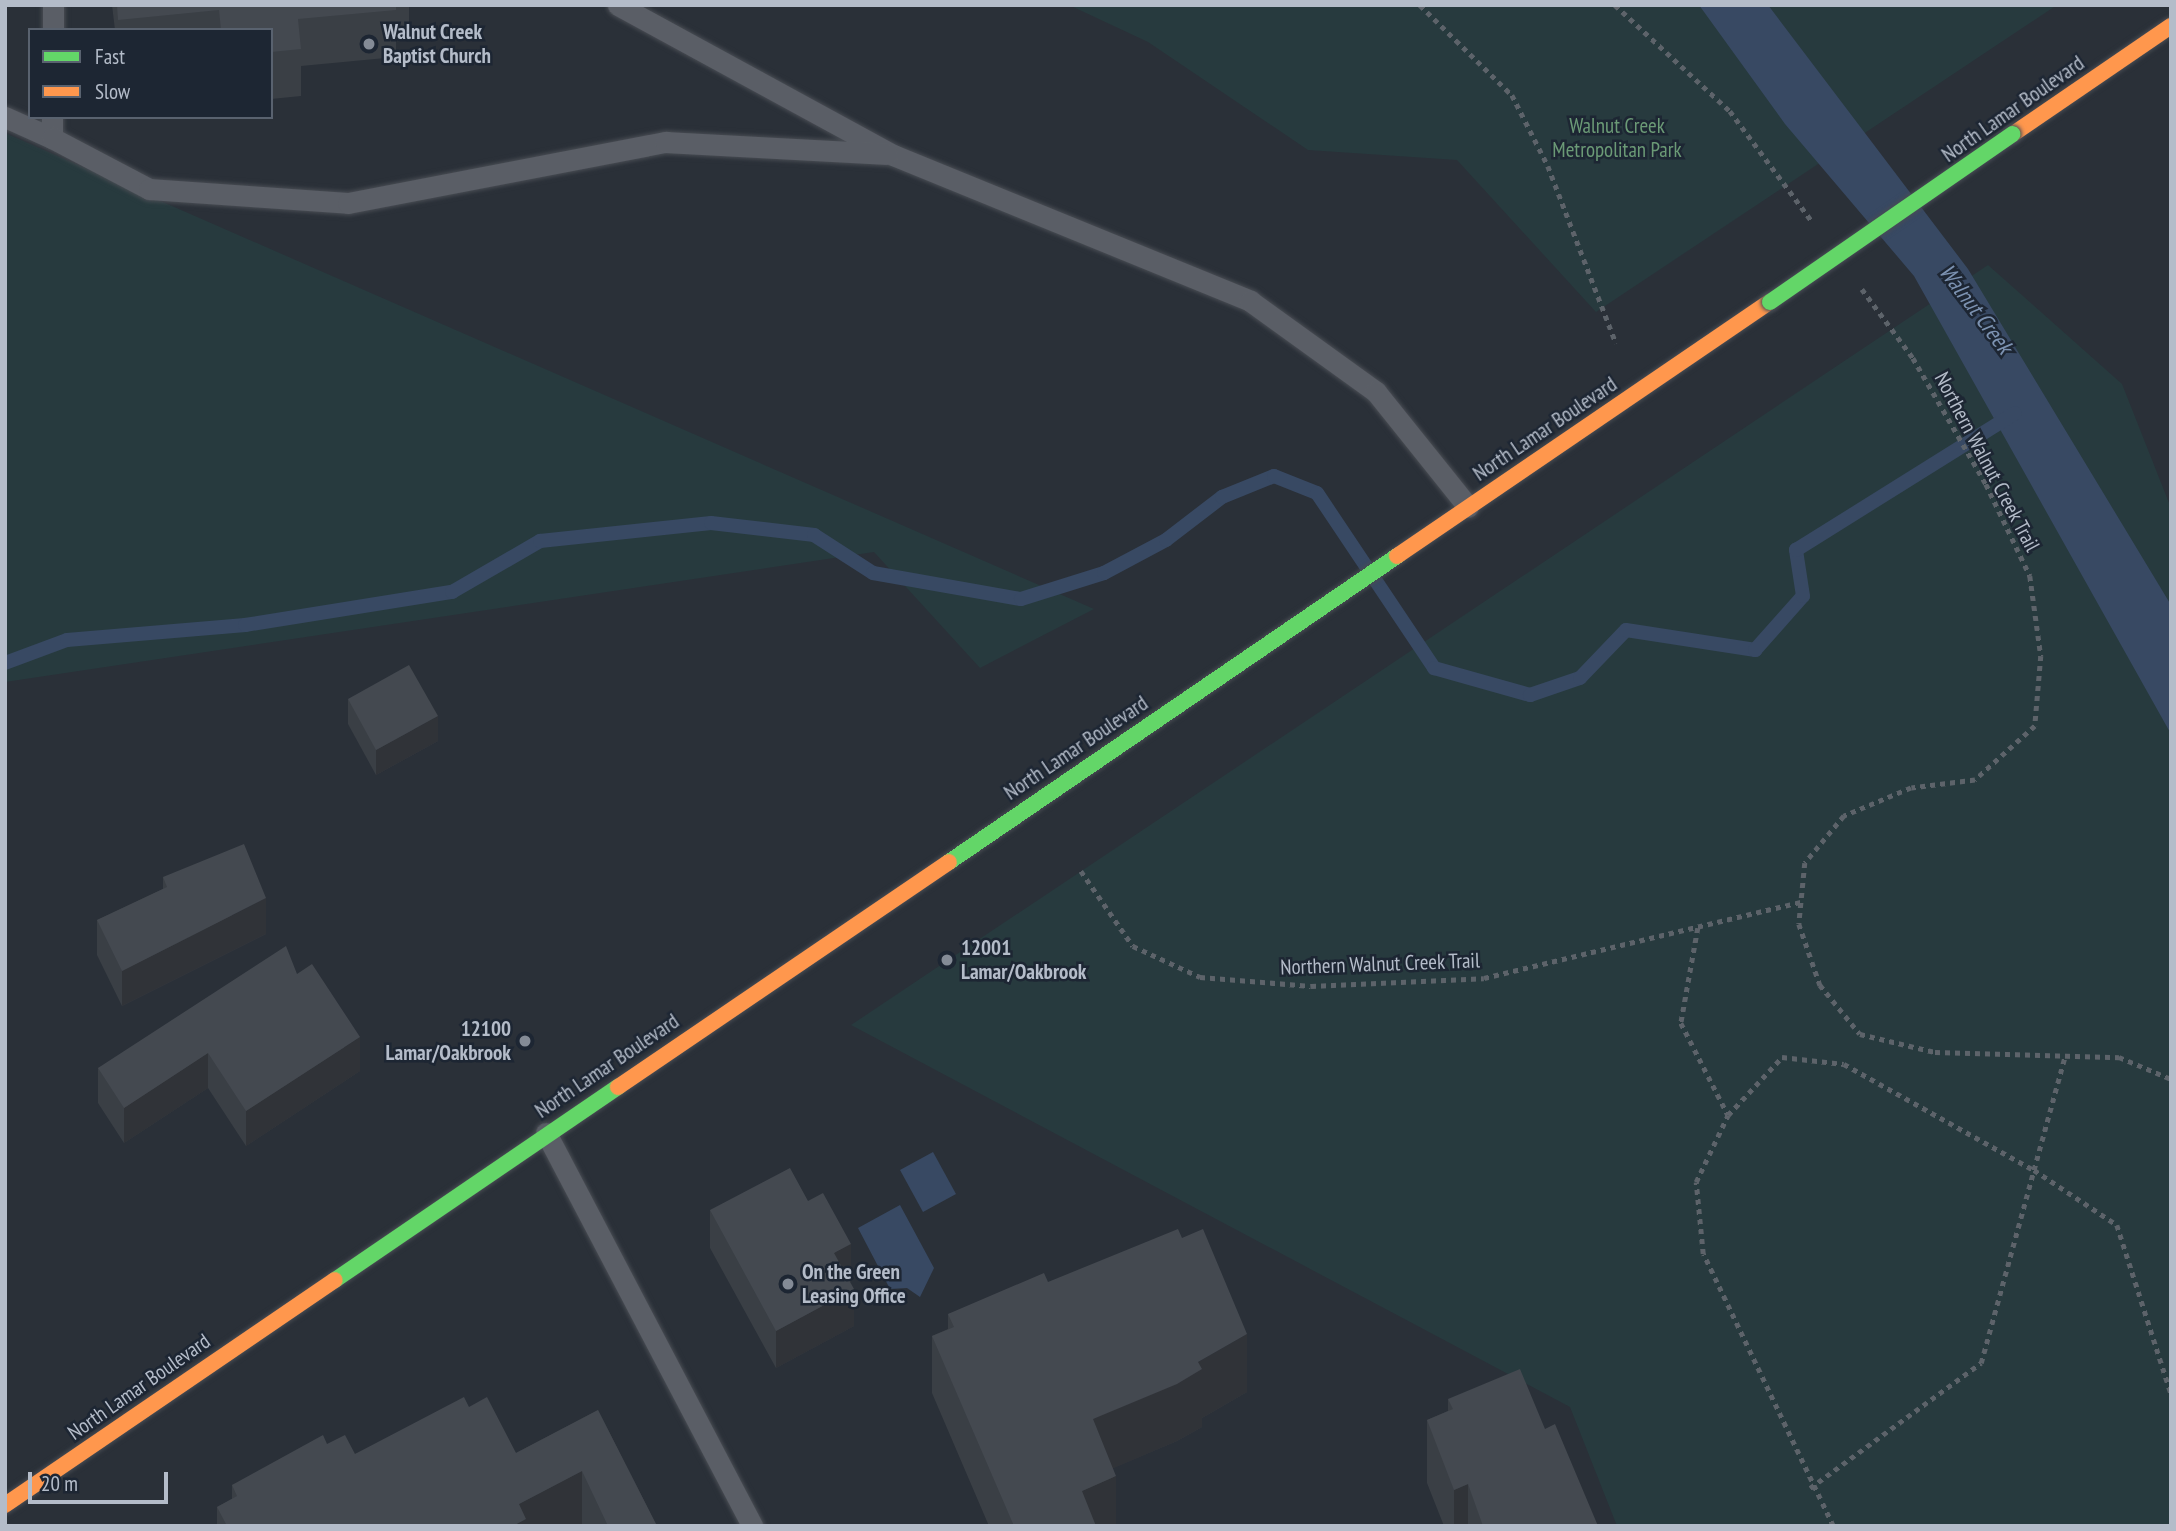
<!DOCTYPE html>
<style>
body{margin:0}
#map{position:relative;width:2176px;height:1531px;overflow:hidden;background:#2a3038;font-family:"PT Sans Narrow",sans-serif}
div>[style]{position:absolute}
.green>*{inset:0;background:#273a3e}
.water>*{inset:0;background:#384963}
.stream>*{height:14px;margin:-7px;padding:0 7px;transform-origin:7px;border-radius:7px;background:#384963}
.path>*{height:4.5px;margin-top:-2.25px;transform-origin:0;background:repeating-linear-gradient(90deg,#5d636a 0 5px,transparent 0 10px)}
.roads{filter:drop-shadow(0 0 2px #484c53) drop-shadow(0 0 2px #484c53)}
.lane>*{height:21px;margin:-10.5px;padding:0 10.5px;transform-origin:10.5px;border-radius:10.5px;background:#5a5e66}
.fast>*{height:16px;margin:-8px;padding:0 8px;transform-origin:8px;border-radius:8px;background:#63d668}
.slow>*{height:16px;margin:-8px;padding:0 8px;transform-origin:8px;border-radius:8px;background:#ff974d}
.bridges{filter:drop-shadow(0 0 2px #484c55) drop-shadow(0 0 2px #484c55)}
.fast-bridge>*{height:16px;margin:-8px;padding:0 8px;transform-origin:8px;border-radius:8px;background:#63d668}
.wall>*{inset:0;background:#3a3f45}
.shaded-wall>*{inset:0;background:#303338}
.building>*{inset:0;background:#444950}
.dots>*{width:19px;height:19px;translate:-50% -50%;box-sizing:border-box;border:4px solid #1d2633;border-radius:50%}
span{translate:-50% -50%;white-space:nowrap;text-align:center;line-height:1.15;-webkit-text-stroke:5px #1d2633;paint-order:stroke}
.poi-label{font-size:21px;color:#b4bcc9;font-weight:700}
.left{translate:0 -50%;text-align:left}
.right{translate:-100% -50%;text-align:right}
.street-label{font-size:21px;color:#b4bcc9}
.park-label{font-size:21px;color:#6b9a76}
.water-label{font-size:23px;color:#7c92b1;font-style:italic}
.frame{position:absolute;inset:0;border:7px solid #b4bcc9;pointer-events:none}
.legend{position:absolute;left:28px;top:28px;width:245px;height:91px;box-sizing:border-box;background:#1d2633;border:2px solid #59626f;margin:0;padding:9px 12px;list-style:none;font-size:21px;color:#b4bcc9}
.legend li{display:flex;align-items:center;gap:14px;height:35px}
.legend b{width:35px;border:2px solid #59626f}
.scale{position:absolute;left:28px;top:1472px;width:140px;height:32px;box-sizing:border-box;border:4px solid #b4bcc9;border-top:0;padding-left:9px;font-size:21px;line-height:24px;white-space:nowrap;color:#b4bcc9;-webkit-text-stroke:5px #1d2633;paint-order:stroke}
</style>
<div id="map">
<div class="green">
<i style="clip-path:polygon(1069px 5px,2057px 5px,1596px 312px,1457px 160px,1308px 150px,1148px 42px)"></i>
<i style="clip-path:polygon(5px 133px,1094px 609px,980px 668px,874px 552px,5px 682px)"></i>
<i style="clip-path:polygon(1988px 265px,2122px 384px,2171px 508px,2171px 1526px,1617px 1526px,1570px 1407px,851px 1025px)"></i>
</div>
<div class="water">
<i style="clip-path:polygon(1699px 5px,1768px 5px,1968px 269px,2171px 605px,2171px 734px,1914px 276px,1785px 124px)"></i>
<i style="clip-path:polygon(933px 1152px,956px 1194px,923px 1212px,900px 1170px)"></i>
<i style="clip-path:polygon(900px 1205px,934px 1268px,920px 1297px,907px 1288px,890px 1289px,858px 1228px)"></i>
</div>
<div class="stream">
<i style="left:5px;top:663px;width:66px;rotate:-20.4deg"></i>
<i style="left:67px;top:640px;width:179px;rotate:-4.8deg"></i>
<i style="left:245px;top:625px;width:210px;rotate:-9.1deg"></i>
<i style="left:452px;top:592px;width:102px;rotate:-30.1deg"></i>
<i style="left:540px;top:541px;width:172px;rotate:-6deg"></i>
<i style="left:711px;top:523px;width:104px;rotate:6.6deg"></i>
<i style="left:814px;top:535px;width:70px;rotate:32.8deg"></i>
<i style="left:873px;top:573px;width:150px;rotate:10deg"></i>
<i style="left:1021px;top:599px;width:87px;rotate:-17.4deg"></i>
<i style="left:1104px;top:573px;width:70px;rotate:-28deg"></i>
<i style="left:1166px;top:540px;width:71px;rotate:-37.5deg"></i>
<i style="left:1222px;top:497px;width:56px;rotate:-22deg"></i>
<i style="left:1274px;top:476px;width:46px;rotate:21.6deg"></i>
<i style="left:1317px;top:493px;width:211px;rotate:56.2deg"></i>
<i style="left:1434px;top:668px;width:100px;rotate:15.7deg"></i>
<i style="left:1530px;top:695px;width:53px;rotate:-18.8deg"></i>
<i style="left:1580px;top:678px;width:66px;rotate:-46.2deg"></i>
<i style="left:1626px;top:630px;width:131px;rotate:8.8deg"></i>
<i style="left:1755px;top:650px;width:72px;rotate:-48.4deg"></i>
<i style="left:1803px;top:596px;width:47px;rotate:-98.7deg"></i>
<i style="left:1796px;top:550px;width:258px;rotate:-32deg"></i>
</div>
<div class="path">
<i style="left:1420px;top:5px;width:129px;rotate:44.4deg"></i>
<i style="left:1512px;top:95px;width:80px;rotate:63.1deg"></i>
<i style="left:1548px;top:166px;width:190px;rotate:69deg"></i>
<i style="left:1615px;top:5px;width:156px;rotate:42.7deg"></i>
<i style="left:1730px;top:111px;width:136px;rotate:53.4deg"></i>
<i style="left:1862px;top:289px;width:86px;rotate:53.5deg"></i>
<i style="left:1913px;top:358px;width:146px;rotate:59.9deg"></i>
<i style="left:1986px;top:484px;width:102px;rotate:64.4deg"></i>
<i style="left:2030px;top:576px;width:81px;rotate:82.2deg"></i>
<i style="left:2041px;top:656px;width:70px;rotate:94.9deg"></i>
<i style="left:2035px;top:726px;width:81px;rotate:138deg"></i>
<i style="left:1975px;top:780px;width:64px;rotate:172.9deg"></i>
<i style="left:1911px;top:788px;width:73px;rotate:157.3deg"></i>
<i style="left:1844px;top:816px;width:61px;rotate:129.7deg"></i>
<i style="left:1805px;top:863px;width:61px;rotate:95.6deg"></i>
<i style="left:1799px;top:924px;width:65px;rotate:71deg"></i>
<i style="left:1820px;top:985px;width:63px;rotate:50.8deg"></i>
<i style="left:1860px;top:1034px;width:77px;rotate:13.5deg"></i>
<i style="left:1935px;top:1052px;width:184px;rotate:1.6deg"></i>
<i style="left:2119px;top:1057px;width:56px;rotate:22.9deg"></i>
<i style="left:1081px;top:871px;width:91px;rotate:55.3deg"></i>
<i style="left:1133px;top:946px;width:74px;rotate:24.8deg"></i>
<i style="left:1200px;top:977px;width:111px;rotate:4.6deg"></i>
<i style="left:1311px;top:986px;width:173px;rotate:-2.6deg"></i>
<i style="left:1484px;top:978px;width:326px;rotate:-13.5deg"></i>
<i style="left:1698px;top:928px;width:97px;rotate:100.1deg"></i>
<i style="left:1681px;top:1023px;width:103px;rotate:62.9deg"></i>
<i style="left:1810px;top:1488px;width:212px;rotate:-36.2deg"></i>
<i style="left:1981px;top:1363px;width:318px;rotate:-74.7deg"></i>
<i style="left:1833px;top:1526px;width:301px;rotate:-115.5deg"></i>
<i style="left:1703px;top:1254px;width:72px;rotate:-95.6deg"></i>
<i style="left:1696px;top:1182px;width:74px;rotate:-64.5deg"></i>
<i style="left:1728px;top:1115px;width:79px;rotate:-47deg"></i>
<i style="left:1782px;top:1057px;width:62px;rotate:6.4deg"></i>
<i style="left:1844px;top:1064px;width:218px;rotate:29.2deg"></i>
<i style="left:2034px;top:1170px;width:100px;rotate:33.5deg"></i>
<i style="left:2117px;top:1225px;width:176px;rotate:72.2deg"></i>
</div>
<div class="roads">
<div class="lane">
<i style="left:618px;top:5px;width:313px;rotate:28.6deg"></i>
<i style="left:893px;top:155px;width:386px;rotate:22.2deg"></i>
<i style="left:1250px;top:301px;width:155px;rotate:35.8deg"></i>
<i style="left:1376px;top:392px;width:147px;rotate:51.3deg"></i>
<i style="left:53px;top:30px;width:25px;rotate:-90deg"></i>
<i style="left:5px;top:117px;width:51px;rotate:24.1deg"></i>
<i style="left:52px;top:117px;width:21px;rotate:90deg"></i>
<i style="left:52px;top:138px;width:110px;rotate:27.7deg"></i>
<i style="left:149px;top:189px;width:199px;rotate:4deg"></i>
<i style="left:348px;top:203px;width:324px;rotate:-10.9deg"></i>
<i style="left:666px;top:142px;width:221px;rotate:3.1deg"></i>
<i style="left:546px;top:1133px;width:444px;rotate:62.3deg"></i>
</div>
<div class="fast">
<i style="left:949px;top:862px;width:543px;rotate:-34.33deg"></i>
<i style="left:335px;top:1280px;width:343px;rotate:-34.3deg"></i>
</div>
<div class="slow">
<i style="left:2013px;top:134px;width:191px;rotate:-34.4deg"></i>
<i style="left:1397px;top:556px;width:451px;rotate:-34.3deg"></i>
<i style="left:618px;top:1087px;width:400px;rotate:-34.2deg"></i>
<i style="left:5px;top:1505px;width:399px;rotate:-34.3deg"></i>
</div>
</div>
<div class="bridges">
<div class="fast-bridge">
<i style="left:1770px;top:302px;width:295px;rotate:-34.7deg"></i>
</div>
</div>
<div class="wall">
<i style="clip-path:polygon(112px 5px,409px 5px,409px 27px,396px 28px,396px 57px,301px 66px,301px 96px,271px 99px,271px 30px,115px 30px)"></i>
<i style="clip-path:polygon(348px 699px,438px 741px,376px 775px,348px 724px)"></i>
<i style="clip-path:polygon(163px 877px,266px 934px,122px 1006px,97px 955px,97px 920px,163px 889px)"></i>
<i style="clip-path:polygon(297px 974px,360px 1071px,246px 1146px,208px 1088px,124px 1143px,98px 1103px,98px 1068px)"></i>
<i style="clip-path:polygon(808px 1201px,851px 1281px,850px 1282px,854px 1326px,776px 1368px,710px 1248px,710px 1210px)"></i>
<i style="clip-path:polygon(1048px 1282px,1247px 1392px,1202px 1418px,1202px 1427px,1177px 1441px,1113px 1468px,1116px 1526px,989px 1526px,932px 1393px,932px 1336px,948px 1329px,948px 1314px)"></i>
<i style="clip-path:polygon(1448px 1399px,1545px 1429px,1598px 1526px,1444px 1526px,1427px 1483px,1427px 1420px,1448px 1411px)"></i>
<i style="clip-path:polygon(469px 1407px,516px 1453px,598px 1410px,657px 1526px,582px 1526px,582px 1525px,580px 1526px,217px 1526px,217px 1507px,232px 1499px,232px 1485px,327px 1444px,355px 1454px)"></i>
</div>
<div class="shaded-wall">
<i style="clip-path:polygon(438px 716px,438px 741px,376px 775px,376px 750px)"></i>
<i style="clip-path:polygon(266px 898px,266px 934px,122px 1006px,122px 971px)"></i>
<i style="clip-path:polygon(360px 1037px,360px 1071px,246px 1146px,246px 1111px)"></i>
<i style="clip-path:polygon(208px 1053px,208px 1088px,124px 1143px,124px 1108px)"></i>
<i style="clip-path:polygon(851px 1244px,851px 1281px,834px 1290px,834px 1253px)"></i>
<i style="clip-path:polygon(854px 1289px,854px 1326px,776px 1368px,776px 1331px)"></i>
<i style="clip-path:polygon(1247px 1334px,1247px 1392px,1202px 1418px,1202px 1427px,1177px 1441px,1093px 1477px,1093px 1419px,1198px 1362px)"></i>
<i style="clip-path:polygon(582px 1471px,582px 1525px,580px 1526px,513px 1526px,519px 1504px)"></i>
<i style="clip-path:polygon(1116px 1476px,1116px 1526px,1082px 1526px,1082px 1491px)"></i>
<i style="clip-path:polygon(1468px 1484px,1468px 1526px,1454px 1526px,1454px 1490px)"></i>
</div>
<div class="building">
<i style="clip-path:polygon(117px 5px,396px 5px,396px 10px,298px 19px,301px 49px,271px 52px,271px 30px,221px 30px,219px 10px,118px 20px)"></i>
<i style="clip-path:polygon(409px 665px,438px 716px,376px 750px,348px 699px)"></i>
<i style="clip-path:polygon(244px 844px,266px 898px,122px 971px,97px 920px,167px 887px,163px 877px)"></i>
<i style="clip-path:polygon(286px 946px,297px 974px,312px 964px,360px 1037px,246px 1111px,208px 1053px,124px 1108px,98px 1068px)"></i>
<i style="clip-path:polygon(790px 1168px,808px 1201px,823px 1193px,851px 1244px,834px 1253px,854px 1289px,776px 1331px,710px 1210px)"></i>
<i style="clip-path:polygon(1178px 1229px,1182px 1238px,1203px 1229px,1247px 1334px,1198px 1362px,1202px 1369px,1177px 1384px,1093px 1419px,1116px 1476px,1082px 1491px,1096px 1526px,1014px 1526px,932px 1336px,954px 1327px,948px 1314px,1044px 1273px,1048px 1282px)"></i>
<i style="clip-path:polygon(1520px 1369px,1545px 1429px,1555px 1424px,1598px 1526px,1483px 1526px,1468px 1484px,1454px 1490px,1427px 1420px,1453px 1409px,1448px 1399px)"></i>
<i style="clip-path:polygon(464px 1397px,469px 1407px,487px 1397px,516px 1453px,598px 1410px,657px 1526px,608px 1526px,582px 1471px,519px 1504px,526px 1519px,513px 1526px,227px 1526px,217px 1507px,237px 1496px,232px 1485px,323px 1435px,327px 1444px,345px 1435px,355px 1454px)"></i>
</div>
<div class="dots">
<i style="left:369px;top:44px;background:#848b96"></i>
<i style="left:947px;top:960px;background:#848b96"></i>
<i style="left:525px;top:1041px;background:#848b96"></i>
<i style="left:788px;top:1284px;background:#848b96"></i>
</div>
<div class="poi-label">
<span class="left" style="left:383px;top:44px">Walnut Creek<br>Baptist Church</span>
<span class="left" style="left:961px;top:960px">12001<br>Lamar/Oakbrook</span>
<span class="right" style="left:511px;top:1041px">12100<br>Lamar/Oakbrook</span>
<span class="left" style="left:802px;top:1284px">On the Green<br>Leasing Office</span>
</div>
<div class="street-label">
<span style="left:2013px;top:109px;rotate:-35deg">North Lamar Boulevard</span>
<span style="left:1545px;top:429px;rotate:-34deg">North Lamar Boulevard</span>
<span style="left:1987px;top:462px;rotate:62deg">Northern Walnut Creek Trail</span>
<span style="left:1076px;top:748px;rotate:-34deg">North Lamar Boulevard</span>
<span style="left:1380px;top:964px;rotate:-2deg">Northern Walnut Creek Trail</span>
<span style="left:607px;top:1066px;rotate:-34deg">North Lamar Boulevard</span>
<span style="left:139px;top:1387px;rotate:-35deg">North Lamar Boulevard</span>
</div>
<div class="park-label">
<span style="left:1617px;top:138px">Walnut Creek<br>Metropolitan Park</span>
</div>
<div class="water-label">
<span style="left:1976px;top:309px;rotate:53deg">Walnut Creek</span>
</div>
<div class="frame"></div>
<ul class="legend">
<li><b style="height:9px;background:#63d668"></b>Fast</li>
<li><b style="height:9px;background:#ff974d"></b>Slow</li>
</ul>
<div class="scale">20 m</div>
</div>
